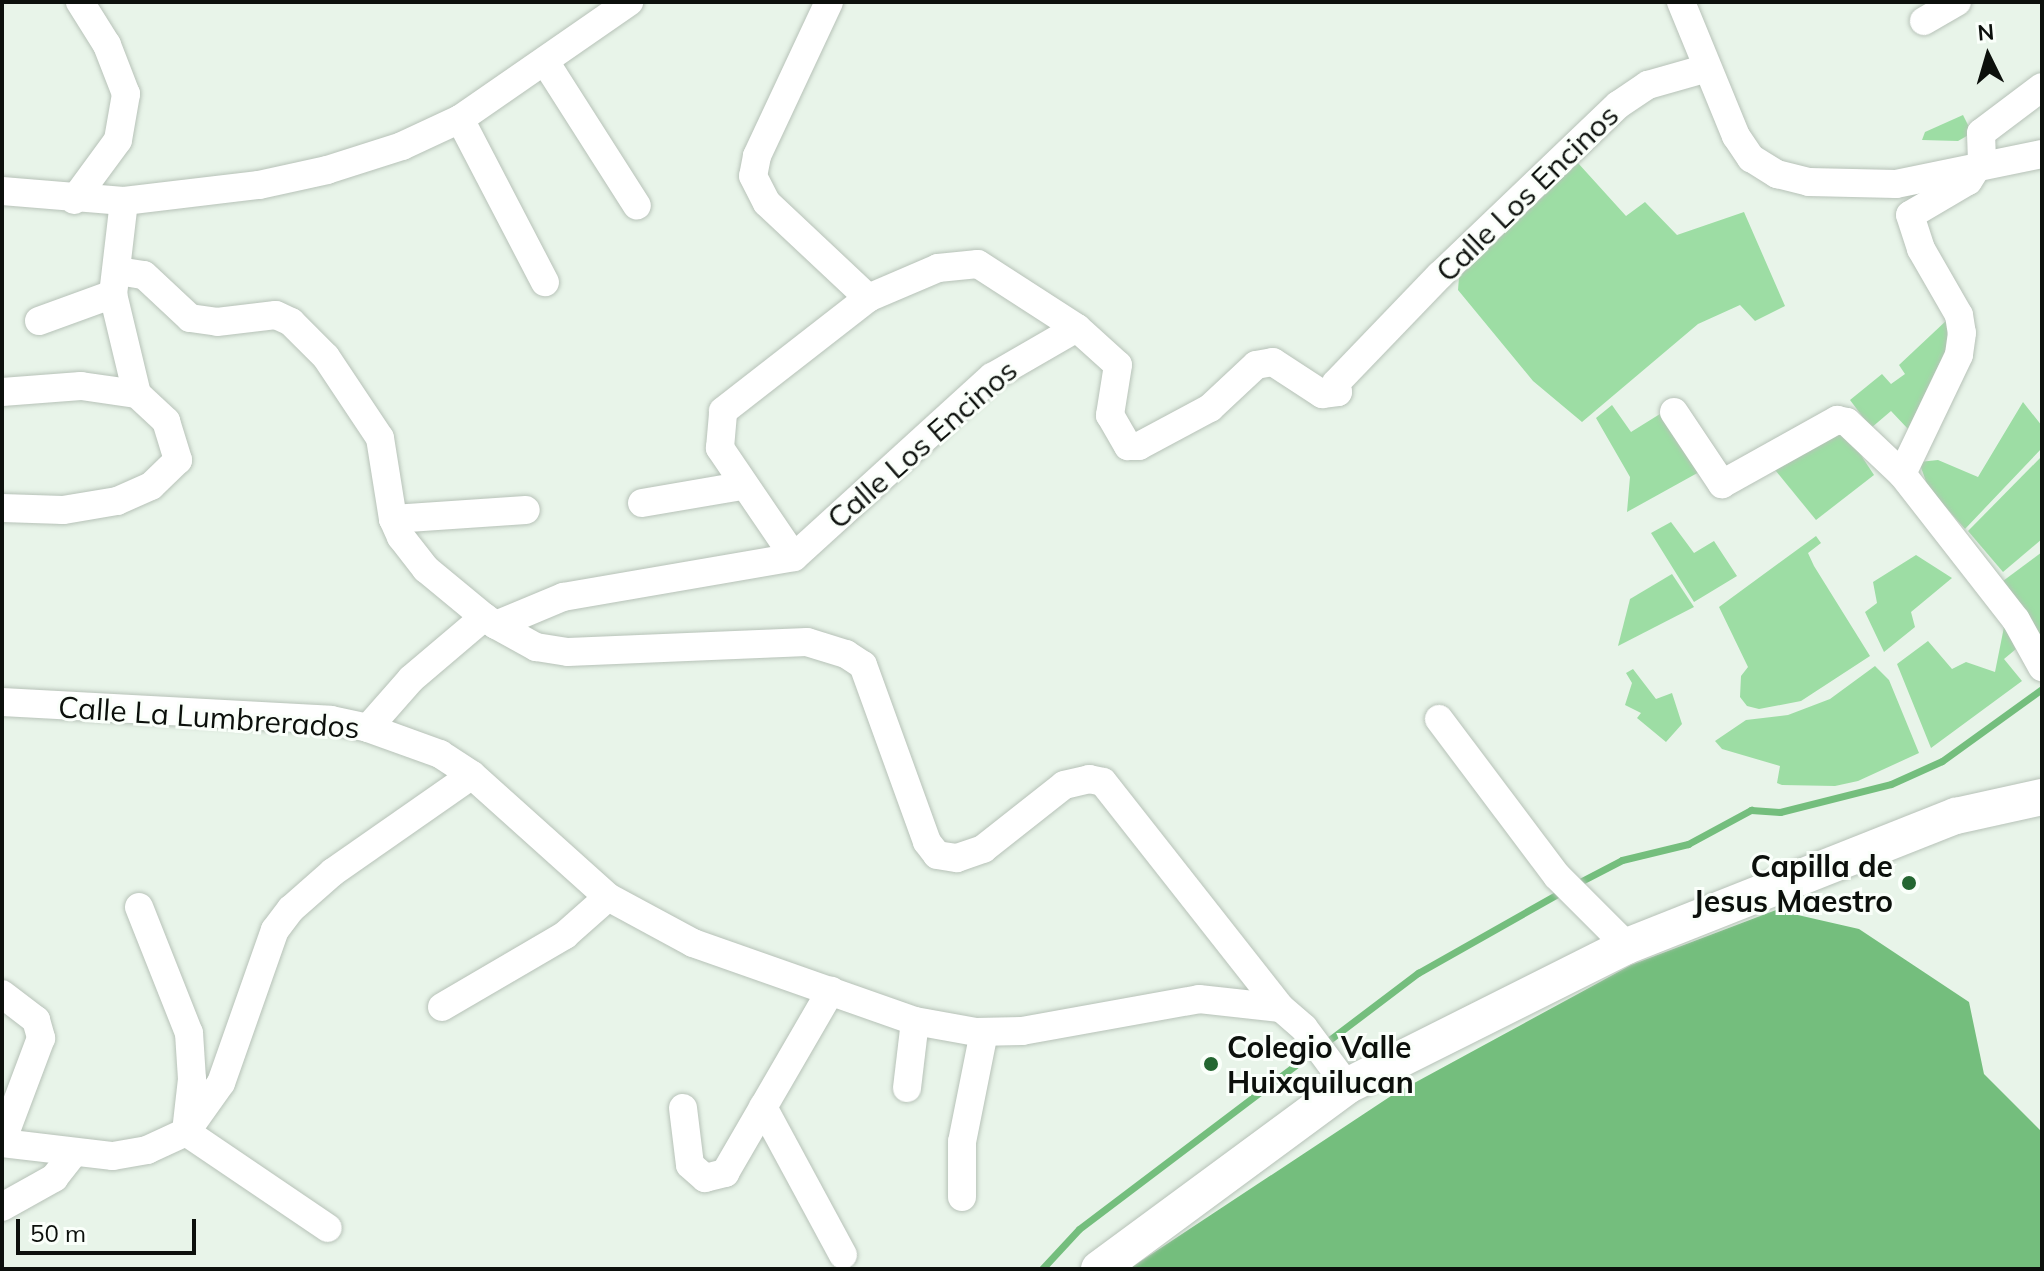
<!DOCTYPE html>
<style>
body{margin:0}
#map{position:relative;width:2044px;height:1271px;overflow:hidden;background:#e8f4e9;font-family:Mulish,sans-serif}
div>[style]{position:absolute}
.green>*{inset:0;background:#9ddda4}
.forest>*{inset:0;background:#74be7d}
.stream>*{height:7px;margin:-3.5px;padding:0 3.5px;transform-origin:3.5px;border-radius:3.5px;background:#74be7d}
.roads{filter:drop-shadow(0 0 2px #b7c2b8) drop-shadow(0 0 2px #b7c2b8)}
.minor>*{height:28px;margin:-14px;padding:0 14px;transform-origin:14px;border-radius:14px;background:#fff}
.major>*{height:36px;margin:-18px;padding:0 18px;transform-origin:18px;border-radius:18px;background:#fff}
.dots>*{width:22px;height:22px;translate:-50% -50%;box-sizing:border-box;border:4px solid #fafffa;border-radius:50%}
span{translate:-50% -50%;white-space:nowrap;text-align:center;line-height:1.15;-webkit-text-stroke:6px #fafffa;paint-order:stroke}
.street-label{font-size:30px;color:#0c100c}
.poi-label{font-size:30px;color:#0c100c;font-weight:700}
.right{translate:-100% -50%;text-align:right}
.left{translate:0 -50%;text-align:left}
.frame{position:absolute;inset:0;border:4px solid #0c100c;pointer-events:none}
.north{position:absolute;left:1948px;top:16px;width:80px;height:80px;-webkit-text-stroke:6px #fafffa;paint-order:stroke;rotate:355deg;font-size:22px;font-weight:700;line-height:32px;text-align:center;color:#0c100c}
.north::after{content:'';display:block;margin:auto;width:28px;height:36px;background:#0c100c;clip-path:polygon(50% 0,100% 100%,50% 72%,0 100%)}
.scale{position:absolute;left:16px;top:1219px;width:180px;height:36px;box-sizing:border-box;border:4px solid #0c100c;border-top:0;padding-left:10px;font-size:24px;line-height:28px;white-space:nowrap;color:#0c100c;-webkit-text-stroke:6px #fafffa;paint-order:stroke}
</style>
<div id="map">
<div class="green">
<i style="clip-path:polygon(1963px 115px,1972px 133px,1958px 141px,1922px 140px,1925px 132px)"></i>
<i style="clip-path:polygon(1578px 163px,1626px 216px,1645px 202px,1677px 235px,1744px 212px,1785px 306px,1755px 321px,1740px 305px,1698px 324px,1582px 422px,1533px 381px,1458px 290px,1459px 277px)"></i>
<i style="clip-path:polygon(1948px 319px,1953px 335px,1908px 429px,1891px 411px,1871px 428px,1850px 400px,1882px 374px,1891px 384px,1905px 374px,1899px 365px)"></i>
<i style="clip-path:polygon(2023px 402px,2042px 426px,2042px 448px,1965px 529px,1928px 487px,1919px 462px,1938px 460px,1978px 477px)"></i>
<i style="clip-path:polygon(1612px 405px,1631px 432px,1668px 409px,1701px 471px,1627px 512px,1630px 477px,1596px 418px)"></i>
<i style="clip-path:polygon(1833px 428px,1855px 446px,1874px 475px,1816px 520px,1771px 465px)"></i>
<i style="clip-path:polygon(2042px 456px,2042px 539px,2003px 572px,1968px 531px)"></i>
<i style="clip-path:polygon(1671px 522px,1694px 553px,1714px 541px,1737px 576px,1694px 602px,1651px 533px)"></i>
<i style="clip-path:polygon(1816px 536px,1821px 543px,1808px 553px,1814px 566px,1870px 656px,1801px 701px,1759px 709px,1747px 706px,1740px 697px,1741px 676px,1748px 667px,1719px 607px)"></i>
<i style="clip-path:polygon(2042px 552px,2042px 632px,2036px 636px,2003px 581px)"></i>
<i style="clip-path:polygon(1916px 555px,1952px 578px,1911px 612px,1915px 627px,1884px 652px,1865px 612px,1877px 603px,1873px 582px)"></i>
<i style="clip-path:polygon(1672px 574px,1694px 607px,1618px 646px,1630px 599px)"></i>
<i style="clip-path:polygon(2004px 627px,2016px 649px,2004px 659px,2022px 681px,1931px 748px,1897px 664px,1928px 641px,1952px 669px,1966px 662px,1995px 672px)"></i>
<i style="clip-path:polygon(1875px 666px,1889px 680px,1919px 753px,1858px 781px,1835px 786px,1782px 785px,1777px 783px,1780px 766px,1722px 749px,1715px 741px,1746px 720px,1788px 715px,1830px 699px)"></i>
<i style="clip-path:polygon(1633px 669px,1656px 699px,1672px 693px,1682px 724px,1666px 742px,1637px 718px,1641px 713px,1625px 705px,1632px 683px,1626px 673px)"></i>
</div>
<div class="forest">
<i style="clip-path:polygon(1776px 910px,1859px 929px,1969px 1002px,1984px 1074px,2042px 1132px,2042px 1269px,1129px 1269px,1394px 1094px,1631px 965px)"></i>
</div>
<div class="stream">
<i style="left:1574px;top:885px;width:54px;rotate:-27.5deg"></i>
<i style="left:1622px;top:860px;width:68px;rotate:-13.6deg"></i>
<i style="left:1688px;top:844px;width:72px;rotate:-28.4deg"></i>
<i style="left:1751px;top:810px;width:29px;rotate:4deg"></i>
<i style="left:1780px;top:812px;width:114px;rotate:-14.2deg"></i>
<i style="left:1891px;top:784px;width:56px;rotate:-24.3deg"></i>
<i style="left:1942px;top:761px;width:123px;rotate:-35.8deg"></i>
<i style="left:1324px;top:1044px;width:118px;rotate:-37.1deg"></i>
<i style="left:1418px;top:973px;width:167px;rotate:-29.5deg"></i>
<i style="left:1042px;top:1269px;width:54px;rotate:-47.2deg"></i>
<i style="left:1079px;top:1229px;width:295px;rotate:-37.1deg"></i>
</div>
<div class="roads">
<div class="minor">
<i style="left:829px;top:2px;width:170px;rotate:115.1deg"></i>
<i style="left:757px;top:156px;width:20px;rotate:101deg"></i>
<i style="left:753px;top:176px;width:30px;rotate:63deg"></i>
<i style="left:767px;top:203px;width:139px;rotate:43.2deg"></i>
<i style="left:1681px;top:2px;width:145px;rotate:67.7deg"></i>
<i style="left:1736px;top:136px;width:27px;rotate:56deg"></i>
<i style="left:1751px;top:158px;width:31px;rotate:32deg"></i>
<i style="left:1777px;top:174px;width:33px;rotate:14deg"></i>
<i style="left:1809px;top:182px;width:87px;rotate:1.3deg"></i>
<i style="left:1896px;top:184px;width:149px;rotate:-11.6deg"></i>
<i style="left:1924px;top:21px;width:38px;rotate:-30deg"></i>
<i style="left:546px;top:63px;width:169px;rotate:57.5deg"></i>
<i style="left:2042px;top:87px;width:76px;rotate:143deg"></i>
<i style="left:1981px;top:133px;width:26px;rotate:88deg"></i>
<i style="left:1982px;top:159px;width:26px;rotate:122deg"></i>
<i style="left:1968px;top:181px;width:67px;rotate:149.6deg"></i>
<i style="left:1910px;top:215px;width:36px;rotate:72deg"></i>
<i style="left:1921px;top:249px;width:76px;rotate:60.1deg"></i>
<i style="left:1959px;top:315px;width:18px;rotate:81deg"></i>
<i style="left:1962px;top:333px;width:22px;rotate:98deg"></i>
<i style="left:1959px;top:355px;width:132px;rotate:115.6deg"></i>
<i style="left:1902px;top:474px;width:185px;rotate:52deg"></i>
<i style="left:2016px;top:620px;width:54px;rotate:61deg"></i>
<i style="left:460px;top:119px;width:184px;rotate:62.5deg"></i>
<i style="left:2px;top:191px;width:122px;rotate:4.7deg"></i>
<i style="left:124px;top:201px;width:136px;rotate:-6.8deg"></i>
<i style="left:259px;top:185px;width:70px;rotate:-12.4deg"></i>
<i style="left:327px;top:170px;width:79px;rotate:-17.7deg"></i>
<i style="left:402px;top:146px;width:64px;rotate:-25deg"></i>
<i style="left:460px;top:119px;width:206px;rotate:-34.7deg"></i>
<i style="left:74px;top:200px;width:74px;rotate:-53.7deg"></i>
<i style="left:118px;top:140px;width:47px;rotate:-80.1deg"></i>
<i style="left:126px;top:94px;width:53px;rotate:-111.2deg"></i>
<i style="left:107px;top:45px;width:51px;rotate:-122.1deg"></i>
<i style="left:124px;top:201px;width:94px;rotate:96.7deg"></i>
<i style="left:113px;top:294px;width:103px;rotate:76.5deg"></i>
<i style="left:118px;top:271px;width:26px;rotate:9deg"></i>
<i style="left:144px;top:275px;width:63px;rotate:43.1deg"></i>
<i style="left:190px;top:318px;width:27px;rotate:8deg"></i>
<i style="left:217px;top:322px;width:59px;rotate:-6.8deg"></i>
<i style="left:276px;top:315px;width:17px;rotate:25deg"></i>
<i style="left:291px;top:322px;width:49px;rotate:45deg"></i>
<i style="left:326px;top:357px;width:97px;rotate:56.3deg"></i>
<i style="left:380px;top:438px;width:82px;rotate:80.9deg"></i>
<i style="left:393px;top:519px;width:20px;rotate:66deg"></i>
<i style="left:401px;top:537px;width:41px;rotate:52deg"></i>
<i style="left:426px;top:569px;width:75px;rotate:39.6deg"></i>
<i style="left:39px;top:321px;width:79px;rotate:-20deg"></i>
<i style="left:2px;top:392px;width:79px;rotate:-4.3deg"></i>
<i style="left:81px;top:386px;width:57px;rotate:8.1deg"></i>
<i style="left:137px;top:394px;width:40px;rotate:43deg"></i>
<i style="left:166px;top:421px;width:41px;rotate:72.9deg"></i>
<i style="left:178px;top:460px;width:37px;rotate:136deg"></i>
<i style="left:151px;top:486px;width:37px;rotate:156deg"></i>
<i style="left:117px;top:501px;width:55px;rotate:170.5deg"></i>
<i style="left:63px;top:510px;width:61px;rotate:-178.1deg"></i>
<i style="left:1674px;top:412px;width:87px;rotate:56.3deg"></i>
<i style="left:1722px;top:484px;width:132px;rotate:-29.1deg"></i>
<i style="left:1837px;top:420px;width:10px;rotate:11deg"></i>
<i style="left:1847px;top:422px;width:76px;rotate:43.4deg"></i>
<i style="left:642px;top:503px;width:100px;rotate:-9.7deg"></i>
<i style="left:393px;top:519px;width:133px;rotate:-3.9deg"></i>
<i style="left:794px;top:557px;width:132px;rotate:-124.2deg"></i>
<i style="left:720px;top:448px;width:37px;rotate:-85deg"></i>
<i style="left:723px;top:411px;width:184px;rotate:-37.9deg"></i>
<i style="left:868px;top:298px;width:76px;rotate:-23.2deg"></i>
<i style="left:938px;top:268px;width:40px;rotate:-5.7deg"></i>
<i style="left:978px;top:264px;width:118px;rotate:32.9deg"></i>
<i style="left:496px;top:625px;width:46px;rotate:28.8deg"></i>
<i style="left:536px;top:647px;width:32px;rotate:9deg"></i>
<i style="left:568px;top:652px;width:239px;rotate:-2.4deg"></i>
<i style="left:807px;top:642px;width:41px;rotate:17.1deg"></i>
<i style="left:846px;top:654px;width:20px;rotate:33deg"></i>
<i style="left:863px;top:665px;width:188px;rotate:70.1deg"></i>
<i style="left:927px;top:842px;width:16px;rotate:52deg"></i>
<i style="left:937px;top:855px;width:20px;rotate:9deg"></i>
<i style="left:957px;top:858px;width:28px;rotate:-19deg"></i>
<i style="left:983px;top:849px;width:103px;rotate:-38.3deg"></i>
<i style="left:1064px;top:785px;width:26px;rotate:-13deg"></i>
<i style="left:1089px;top:779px;width:14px;rotate:12deg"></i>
<i style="left:1103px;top:782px;width:288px;rotate:51.8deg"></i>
<i style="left:2px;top:702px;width:329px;rotate:3.1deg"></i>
<i style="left:331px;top:720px;width:38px;rotate:12deg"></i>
<i style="left:368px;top:728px;width:77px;rotate:19.9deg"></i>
<i style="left:440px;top:754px;width:38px;rotate:33deg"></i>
<i style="left:472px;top:775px;width:183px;rotate:41.9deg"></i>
<i style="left:608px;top:897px;width:97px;rotate:28.4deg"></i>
<i style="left:693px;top:943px;width:235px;rotate:19.4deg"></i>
<i style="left:915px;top:1021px;width:62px;rotate:10.2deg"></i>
<i style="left:976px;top:1032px;width:46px;rotate:-1.2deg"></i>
<i style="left:1022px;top:1031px;width:180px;rotate:-10.2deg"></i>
<i style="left:1199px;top:999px;width:82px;rotate:6.3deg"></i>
<i style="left:1281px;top:1008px;width:30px;rotate:41deg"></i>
<i style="left:1304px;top:1028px;width:72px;rotate:53.4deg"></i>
<i style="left:1439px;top:719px;width:196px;rotate:53.1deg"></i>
<i style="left:1557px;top:876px;width:99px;rotate:45deg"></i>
<i style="left:368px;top:728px;width:65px;rotate:-48.7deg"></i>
<i style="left:411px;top:679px;width:96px;rotate:-40.3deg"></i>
<i style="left:484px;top:617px;width:14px;rotate:34deg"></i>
<i style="left:496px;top:625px;width:73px;rotate:-22.7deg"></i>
<i style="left:563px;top:597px;width:234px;rotate:-9.8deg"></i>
<i style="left:794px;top:557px;width:268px;rotate:-42.3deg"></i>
<i style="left:992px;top:377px;width:98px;rotate:-30deg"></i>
<i style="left:1077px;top:328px;width:55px;rotate:42.1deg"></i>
<i style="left:1118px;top:365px;width:51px;rotate:99.1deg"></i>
<i style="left:1110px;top:415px;width:36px;rotate:60deg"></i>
<i style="left:1128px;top:446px;width:11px"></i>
<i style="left:1139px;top:446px;width:81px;rotate:-28.2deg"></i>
<i style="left:1210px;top:408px;width:63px;rotate:-43.1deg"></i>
<i style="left:1256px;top:365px;width:17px;rotate:-10deg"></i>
<i style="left:1273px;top:362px;width:59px;rotate:33.1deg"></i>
<i style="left:1322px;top:394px;width:16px;rotate:-7deg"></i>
<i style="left:1338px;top:392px;width:9px;rotate:-103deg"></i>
<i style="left:1336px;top:383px;width:149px;rotate:-46.1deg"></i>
<i style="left:1439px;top:276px;width:248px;rotate:-43.7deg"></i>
<i style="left:1618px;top:105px;width:36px;rotate:-34deg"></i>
<i style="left:1648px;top:85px;width:58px;rotate:-15.9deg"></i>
<i style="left:139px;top:907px;width:136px;rotate:68.4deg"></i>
<i style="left:189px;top:1033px;width:46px;rotate:86.3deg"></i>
<i style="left:192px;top:1079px;width:53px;rotate:96.5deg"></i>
<i style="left:186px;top:1132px;width:171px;rotate:34.1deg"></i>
<i style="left:2px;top:994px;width:43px;rotate:37.4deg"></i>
<i style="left:36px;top:1020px;width:19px;rotate:74deg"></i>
<i style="left:41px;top:1038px;width:111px;rotate:110.6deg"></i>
<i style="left:442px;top:1007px;width:143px;rotate:-30.3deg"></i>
<i style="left:565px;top:935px;width:57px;rotate:-41.5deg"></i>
<i style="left:907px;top:1088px;width:67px;rotate:-83.2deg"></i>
<i style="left:763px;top:1107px;width:168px;rotate:61.6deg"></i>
<i style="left:683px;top:1108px;width:57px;rotate:83deg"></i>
<i style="left:690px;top:1165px;width:20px;rotate:41deg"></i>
<i style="left:705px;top:1178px;width:21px;rotate:-14deg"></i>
<i style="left:725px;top:1173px;width:211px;rotate:-59.9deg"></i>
<i style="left:2px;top:1143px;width:112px;rotate:6.7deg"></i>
<i style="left:113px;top:1156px;width:35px;rotate:-10deg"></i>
<i style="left:147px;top:1150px;width:43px;rotate:-24.8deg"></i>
<i style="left:186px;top:1132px;width:60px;rotate:-54.5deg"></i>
<i style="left:221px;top:1083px;width:162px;rotate:-70.6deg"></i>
<i style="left:275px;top:930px;width:26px;rotate:-53deg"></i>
<i style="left:291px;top:909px;width:56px;rotate:-41.4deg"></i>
<i style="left:333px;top:872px;width:169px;rotate:-34.9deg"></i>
<i style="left:962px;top:1197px;width:55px;rotate:-90deg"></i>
<i style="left:962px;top:1142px;width:112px;rotate:-78.7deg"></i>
<i style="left:2px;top:1207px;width:60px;rotate:-29.1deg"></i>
<i style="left:54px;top:1178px;width:31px;rotate:-52deg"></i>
</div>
<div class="major">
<i style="left:1099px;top:1269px;width:308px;rotate:-36.4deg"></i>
<i style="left:1347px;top:1086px;width:313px;rotate:-26.6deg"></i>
<i style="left:1627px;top:946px;width:354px;rotate:-21.6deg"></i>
<i style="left:1956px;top:816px;width:88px;rotate:-12.5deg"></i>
</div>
</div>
<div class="dots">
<i style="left:1909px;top:883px;background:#246631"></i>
<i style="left:1211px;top:1064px;background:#246631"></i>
</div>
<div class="street-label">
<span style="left:1527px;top:193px;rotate:-44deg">Calle Los Encinos</span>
<span style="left:922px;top:444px;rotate:-41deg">Calle Los Encinos</span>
<span style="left:209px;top:717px;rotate:4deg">Calle La Lumbrerados</span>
</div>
<div class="poi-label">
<span class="right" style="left:1893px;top:883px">Capilla de<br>Jesus Maestro</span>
<span class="left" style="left:1227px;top:1064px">Colegio Valle<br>Huixquilucan</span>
</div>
<div class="frame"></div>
<div class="north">N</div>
<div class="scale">50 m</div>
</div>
